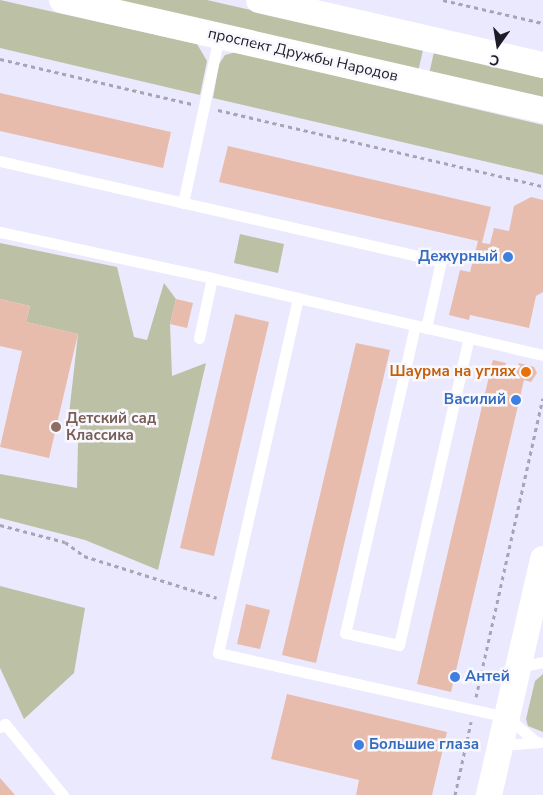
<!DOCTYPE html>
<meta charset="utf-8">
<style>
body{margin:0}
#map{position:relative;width:543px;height:795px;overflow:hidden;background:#ebe9fd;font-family:"Nunito Sans",sans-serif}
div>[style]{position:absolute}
.green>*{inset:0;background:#bcc1a5}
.building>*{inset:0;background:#e8bcac}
.path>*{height:3px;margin-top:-1.5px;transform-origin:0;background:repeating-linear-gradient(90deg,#a6a4b6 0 4px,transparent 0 8px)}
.service>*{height:11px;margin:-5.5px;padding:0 5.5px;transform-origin:5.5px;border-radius:5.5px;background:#fff}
.tertiary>*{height:26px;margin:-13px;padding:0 13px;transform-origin:13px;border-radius:13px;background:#fff}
.dots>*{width:14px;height:14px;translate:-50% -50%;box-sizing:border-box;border:2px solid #f8f8fe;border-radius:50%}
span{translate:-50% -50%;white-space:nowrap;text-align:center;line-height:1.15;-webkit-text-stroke:5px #f8f8fe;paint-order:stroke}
.street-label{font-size:15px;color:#1d1b27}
.shop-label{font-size:15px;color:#366cbe;font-weight:700}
.right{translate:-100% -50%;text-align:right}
.left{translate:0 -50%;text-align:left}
.food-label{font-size:15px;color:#c56008;font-weight:700}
.education-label{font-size:15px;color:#785e54;font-weight:700}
.north{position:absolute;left:473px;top:20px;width:50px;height:50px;-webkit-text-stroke:4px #f8f8fe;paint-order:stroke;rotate:193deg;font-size:14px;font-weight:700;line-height:20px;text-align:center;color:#1d1b27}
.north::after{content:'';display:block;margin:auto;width:18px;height:22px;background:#1d1b27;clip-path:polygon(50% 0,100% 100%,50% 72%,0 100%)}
</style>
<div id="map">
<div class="green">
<i style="clip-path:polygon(0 0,197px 44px,207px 61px,200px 95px,0 48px)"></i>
<i style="clip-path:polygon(107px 0,207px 0,423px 50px,418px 72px)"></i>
<i style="clip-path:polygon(236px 52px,543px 125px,543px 175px,213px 98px,219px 64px,225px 55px)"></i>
<i style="clip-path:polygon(434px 52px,543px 78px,543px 101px,429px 74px)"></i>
<i style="clip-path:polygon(240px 234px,284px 244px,278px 273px,234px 263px)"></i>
<i style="clip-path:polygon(0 243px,117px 267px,134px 337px,147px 340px,164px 283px,176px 299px,170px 324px,172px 376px,206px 363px,158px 570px,85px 540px,0 518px,0 474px,77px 488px,78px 443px,67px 432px,78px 334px,26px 322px,30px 306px,0 299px)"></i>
<i style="clip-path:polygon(0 586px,85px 608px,74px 673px,24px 719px,0 668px)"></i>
<i style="clip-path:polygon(543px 674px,543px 732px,528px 726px,526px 719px,535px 681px)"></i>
</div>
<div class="building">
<i style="clip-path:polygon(0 93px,171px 132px,163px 168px,0 131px)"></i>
<i style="clip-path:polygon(228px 146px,491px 207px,482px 243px,490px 244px,494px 228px,509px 231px,514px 206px,531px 197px,543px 200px,543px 292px,536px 296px,529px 328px,470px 315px,469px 320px,449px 315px,460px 270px,470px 272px,478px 241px,219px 182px)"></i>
<i style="clip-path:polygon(0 299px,30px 306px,26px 322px,78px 334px,49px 458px,0 447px,22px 351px,0 346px)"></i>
<i style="clip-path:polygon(176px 299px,193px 303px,187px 328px,170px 324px)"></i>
<i style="clip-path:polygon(235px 314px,269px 322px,214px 556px,180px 548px)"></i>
<i style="clip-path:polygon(356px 343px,390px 350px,316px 663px,282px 655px)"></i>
<i style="clip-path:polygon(493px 360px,506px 363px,503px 373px,490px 370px)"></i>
<i style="clip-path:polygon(519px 363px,534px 367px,537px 373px,531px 382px,524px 380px,451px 692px,417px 684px,490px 372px,515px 378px)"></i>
<i style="clip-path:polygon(246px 604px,270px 610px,260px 649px,237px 644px)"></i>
<i style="clip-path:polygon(287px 694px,447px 732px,432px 795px,356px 795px,359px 780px,271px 759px)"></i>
<i style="clip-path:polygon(0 778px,15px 795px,0 795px)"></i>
</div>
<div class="path">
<i style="left:443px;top:0;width:103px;rotate:13deg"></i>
<i style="left:0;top:59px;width:197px;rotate:13.2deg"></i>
<i style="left:218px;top:110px;width:334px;rotate:13.2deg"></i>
<i style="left:0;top:525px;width:67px;rotate:14.7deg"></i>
<i style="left:65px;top:542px;width:24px;rotate:36deg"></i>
<i style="left:84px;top:556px;width:139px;rotate:17.5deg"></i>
<i style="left:476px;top:697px;width:306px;rotate:-77.4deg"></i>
<i style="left:455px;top:795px;width:75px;rotate:-77.6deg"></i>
</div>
<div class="service">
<i style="left:0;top:161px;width:452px;rotate:12.8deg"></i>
<i style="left:441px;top:261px;width:69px;rotate:102.6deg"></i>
<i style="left:183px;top:203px;width:171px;rotate:-77.8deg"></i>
<i style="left:0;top:232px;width:217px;rotate:12.2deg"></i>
<i style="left:415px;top:326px;width:315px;rotate:102.8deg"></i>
<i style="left:345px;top:633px;width:55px;rotate:12.5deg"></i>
<i style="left:399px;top:645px;width:315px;rotate:-77.2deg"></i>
<i style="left:199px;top:338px;width:61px;rotate:-77.8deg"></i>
<i style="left:212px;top:278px;width:88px;rotate:13.1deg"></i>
<i style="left:518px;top:667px;width:25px;rotate:-11deg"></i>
<i style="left:0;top:727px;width:6px;rotate:-31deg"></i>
<i style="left:5px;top:724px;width:92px;rotate:50.8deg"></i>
<i style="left:536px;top:742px;width:38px;rotate:-139deg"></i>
<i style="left:507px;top:717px;width:296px;rotate:-167.5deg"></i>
<i style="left:218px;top:653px;width:364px;rotate:-77.3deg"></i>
<i style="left:298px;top:298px;width:252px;rotate:13.1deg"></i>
<i style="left:500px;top:745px;width:39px;rotate:-4deg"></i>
</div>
<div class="tertiary">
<i style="left:62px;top:0;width:493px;rotate:12.9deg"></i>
<i style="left:259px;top:0;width:291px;rotate:12.9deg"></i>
<i style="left:489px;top:795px;width:242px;rotate:-77.1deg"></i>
</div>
<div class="dots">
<i style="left:508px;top:257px;background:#3f7fe0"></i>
<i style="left:526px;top:372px;background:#e8710a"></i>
<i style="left:516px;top:400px;background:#3f7fe0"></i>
<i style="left:56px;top:427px;background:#8d6e63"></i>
<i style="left:455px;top:677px;background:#3f7fe0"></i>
<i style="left:359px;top:745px;background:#3f7fe0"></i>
</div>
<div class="street-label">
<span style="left:303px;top:55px;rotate:13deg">проспект Дружбы Народов</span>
</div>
<div class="shop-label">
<span class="right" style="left:498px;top:257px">Дежурный</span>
<span class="right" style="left:506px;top:400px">Василий</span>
<span class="left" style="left:465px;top:677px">Антей</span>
<span class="left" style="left:369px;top:745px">Большие глаза</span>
</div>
<div class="food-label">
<span class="right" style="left:516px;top:372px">Шаурма на углях</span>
</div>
<div class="education-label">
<span class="left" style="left:66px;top:427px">Детский сад<br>Классика</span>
</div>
<div class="north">С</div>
</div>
